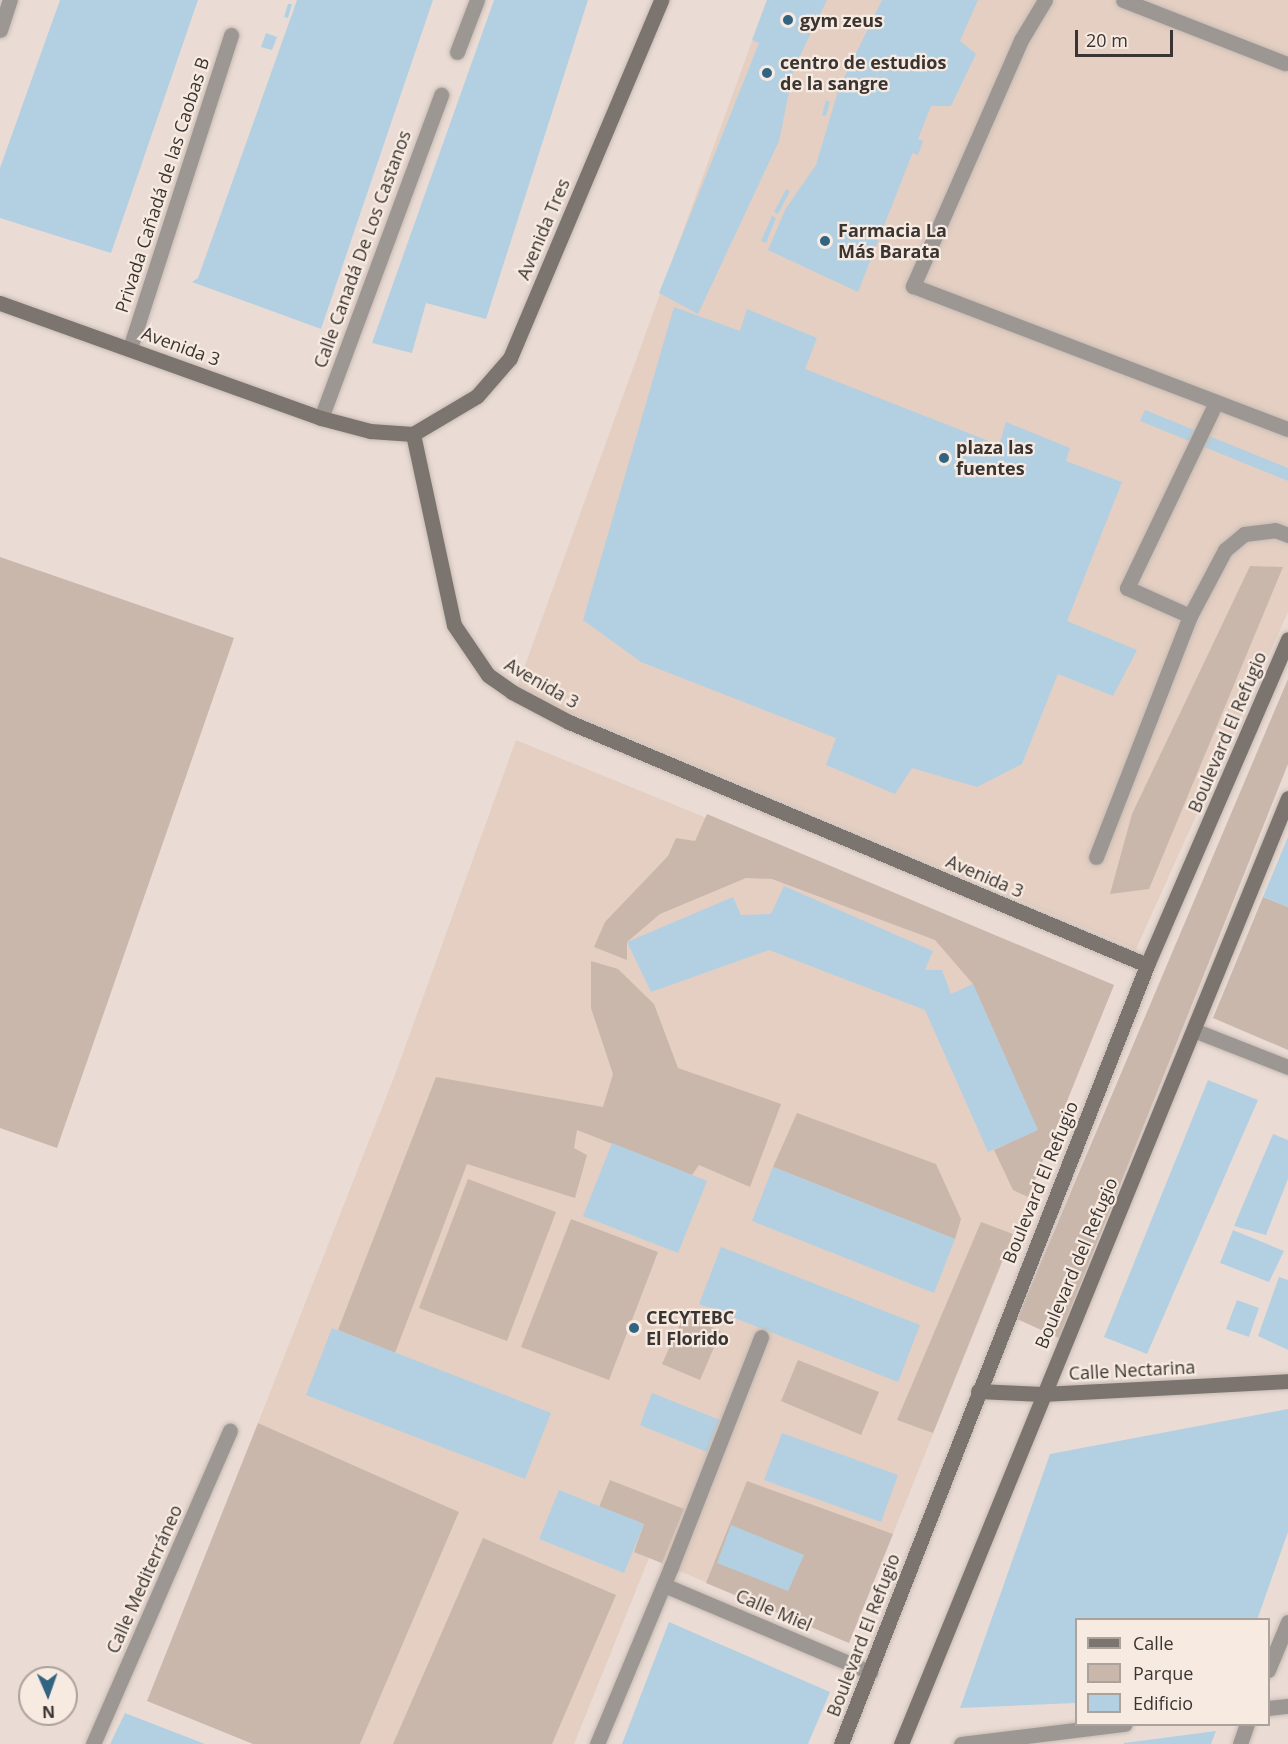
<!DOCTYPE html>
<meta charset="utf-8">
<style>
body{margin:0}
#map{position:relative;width:1288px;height:1744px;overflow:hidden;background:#eadcd4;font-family:"Open Sans",sans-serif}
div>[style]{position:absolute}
.built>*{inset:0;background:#e4cfc2}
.green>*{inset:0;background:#cab7ab}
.building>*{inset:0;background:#b3d0e2}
.roads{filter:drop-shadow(0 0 2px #c7bbb4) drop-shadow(0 0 2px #c7bbb4)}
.lane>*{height:15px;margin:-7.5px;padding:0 7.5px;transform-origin:7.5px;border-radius:7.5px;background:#9d9793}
.street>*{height:15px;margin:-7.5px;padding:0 7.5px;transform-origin:7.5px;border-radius:7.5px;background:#9d9793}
.secondary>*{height:15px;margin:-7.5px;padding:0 7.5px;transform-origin:7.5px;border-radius:7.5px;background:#7c746f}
.dots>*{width:16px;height:16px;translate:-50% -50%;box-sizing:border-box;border:3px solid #f7eae1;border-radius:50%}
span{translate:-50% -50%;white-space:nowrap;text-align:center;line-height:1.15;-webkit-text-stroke:4.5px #f7eae1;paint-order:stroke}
.poi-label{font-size:18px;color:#3a3532;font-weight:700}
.left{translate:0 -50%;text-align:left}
.street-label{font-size:18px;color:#3a3532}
.legend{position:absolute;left:1075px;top:1618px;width:195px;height:108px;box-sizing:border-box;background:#f7eae1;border:2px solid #aba29b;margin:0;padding:8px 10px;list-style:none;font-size:18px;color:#3a3532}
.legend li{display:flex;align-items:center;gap:12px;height:30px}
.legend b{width:30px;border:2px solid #aba29b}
.north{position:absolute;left:18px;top:1666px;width:60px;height:60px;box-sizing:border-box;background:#f7eae1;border:2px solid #aba29b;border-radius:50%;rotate:178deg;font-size:16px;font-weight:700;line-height:24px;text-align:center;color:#3a3532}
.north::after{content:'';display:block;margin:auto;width:21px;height:27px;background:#326482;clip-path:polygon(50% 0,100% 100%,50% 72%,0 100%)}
.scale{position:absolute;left:1075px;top:30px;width:98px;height:27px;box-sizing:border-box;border:3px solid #3a3532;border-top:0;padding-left:8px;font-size:18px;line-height:21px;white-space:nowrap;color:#3a3532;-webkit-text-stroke:4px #f7eae1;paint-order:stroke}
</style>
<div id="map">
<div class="built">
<i style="clip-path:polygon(767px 0,1288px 0,1288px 612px,1136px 949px,516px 690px)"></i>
<i style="clip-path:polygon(516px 740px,1114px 985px,849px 1643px,649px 1558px,574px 1744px,360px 1744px,459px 1512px,258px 1423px,396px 1072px)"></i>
</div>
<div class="green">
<i style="clip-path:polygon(0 557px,234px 638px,57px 1148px,0 1128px)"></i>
<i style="clip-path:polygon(1250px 566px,1283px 567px,1149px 889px,1110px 894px,1132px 814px)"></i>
<i style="clip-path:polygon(1288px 679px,1288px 764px,1059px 1338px,1017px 1319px)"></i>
<i style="clip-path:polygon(707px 814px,1114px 985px,1028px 1197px,1013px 1190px,994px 1150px,1037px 1130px,973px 984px,935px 940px,772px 879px,746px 878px,660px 914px,627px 942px,627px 960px,594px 947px,605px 922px,668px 856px,676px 838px,695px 841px)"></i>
<i style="clip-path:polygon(1263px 897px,1288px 907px,1288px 1050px,1213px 1018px)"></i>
<i style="clip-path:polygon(591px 961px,618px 969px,654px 1004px,678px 1068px,781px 1104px,750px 1187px,699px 1165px,692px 1175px,577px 1130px,574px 1148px,587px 1155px,575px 1198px,467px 1164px,395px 1353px,338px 1330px,436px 1077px,603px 1107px,613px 1074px,591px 1008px)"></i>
<i style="clip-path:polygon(797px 1113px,936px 1164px,961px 1219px,955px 1239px,773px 1167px)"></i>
<i style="clip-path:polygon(468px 1179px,556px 1212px,507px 1341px,419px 1308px)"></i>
<i style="clip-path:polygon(571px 1219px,658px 1252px,609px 1380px,521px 1347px)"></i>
<i style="clip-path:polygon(981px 1222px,1013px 1234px,933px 1433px,897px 1420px)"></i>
<i style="clip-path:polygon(684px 1315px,721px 1331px,700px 1380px,662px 1364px)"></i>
<i style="clip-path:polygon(798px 1360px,879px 1392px,861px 1435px,781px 1401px)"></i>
<i style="clip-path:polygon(258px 1423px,459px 1512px,360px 1744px,253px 1744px,147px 1701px)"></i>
<i style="clip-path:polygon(610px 1480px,684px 1509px,662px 1563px,634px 1552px,644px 1524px,599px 1507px)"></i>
<i style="clip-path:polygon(747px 1481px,893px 1534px,849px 1643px,706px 1583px)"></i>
<i style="clip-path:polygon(483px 1538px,616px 1595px,552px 1744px,393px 1744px)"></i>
</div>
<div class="building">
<i style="clip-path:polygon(60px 0,198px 0,111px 253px,0 218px,0 168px)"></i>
<i style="clip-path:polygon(297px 0,433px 0,321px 329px,192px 282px,198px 278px)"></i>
<i style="clip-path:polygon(494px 0,588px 0,486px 319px,426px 303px,412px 353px,372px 343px)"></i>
<i style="clip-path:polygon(767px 0,827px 0,794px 68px,779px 141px,698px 314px,659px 293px,759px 43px,752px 40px)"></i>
<i style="clip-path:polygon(882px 0,978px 0,960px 41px,976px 54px,951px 106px,931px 106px,858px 292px,768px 250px,786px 208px,816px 165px,839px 88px)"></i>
<i style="clip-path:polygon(288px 4px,292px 4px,288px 18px,284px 17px)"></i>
<i style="clip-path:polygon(266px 33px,277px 37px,272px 50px,261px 47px)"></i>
<i style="clip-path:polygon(826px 100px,830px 102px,826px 116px,822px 115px)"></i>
<i style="clip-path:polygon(918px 139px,923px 141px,918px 155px,912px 153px)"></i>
<i style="clip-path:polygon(786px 189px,790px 191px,778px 214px,774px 212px)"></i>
<i style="clip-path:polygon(772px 216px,776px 218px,766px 243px,761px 241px)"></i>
<i style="clip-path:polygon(674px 307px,740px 331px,747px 309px,817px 338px,805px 369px,999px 445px,1006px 422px,1070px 448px,1066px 461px,1122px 482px,1067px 621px,1137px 650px,1113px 696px,1058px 674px,1022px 764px,977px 787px,912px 768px,895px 794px,826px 765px,836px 738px,641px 662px,583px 620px)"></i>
<i style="clip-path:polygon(1145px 410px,1288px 468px,1288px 481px,1140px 421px)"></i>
<i style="clip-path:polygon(1288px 837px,1288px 907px,1263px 897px)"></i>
<i style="clip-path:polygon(784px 886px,933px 951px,925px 970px,942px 970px,951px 994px,973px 984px,1038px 1130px,988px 1152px,925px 1010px,769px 950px,651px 992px,627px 942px,733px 897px,741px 915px,771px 914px)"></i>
<i style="clip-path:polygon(1208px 1080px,1258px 1100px,1147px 1354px,1104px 1337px)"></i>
<i style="clip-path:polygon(1273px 1134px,1288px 1140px,1288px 1179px,1266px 1235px,1234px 1226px)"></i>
<i style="clip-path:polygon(612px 1143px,707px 1181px,678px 1253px,583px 1216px)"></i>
<i style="clip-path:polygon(773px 1167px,955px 1239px,934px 1293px,752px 1221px)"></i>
<i style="clip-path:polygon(1233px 1230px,1284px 1251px,1269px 1282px,1220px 1263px)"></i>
<i style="clip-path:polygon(721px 1247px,920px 1325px,898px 1382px,699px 1304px)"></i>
<i style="clip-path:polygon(1279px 1277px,1288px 1280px,1288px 1350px,1258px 1336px)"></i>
<i style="clip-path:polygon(1237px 1300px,1259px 1308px,1249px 1337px,1226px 1329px)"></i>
<i style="clip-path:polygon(332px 1328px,551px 1413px,525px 1479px,306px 1395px)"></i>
<i style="clip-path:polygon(652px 1393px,720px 1420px,707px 1452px,640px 1425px)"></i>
<i style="clip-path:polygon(1288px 1409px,1288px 1532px,1257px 1620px,1076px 1620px,1076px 1703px,960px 1708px,1050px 1454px)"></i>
<i style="clip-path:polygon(782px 1433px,898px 1475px,881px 1522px,764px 1480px)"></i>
<i style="clip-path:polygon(559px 1490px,644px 1524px,624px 1573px,539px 1539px)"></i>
<i style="clip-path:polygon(731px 1525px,804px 1555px,788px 1591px,717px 1563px)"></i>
<i style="clip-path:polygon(669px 1622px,830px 1692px,808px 1744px,622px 1744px)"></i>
<i style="clip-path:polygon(125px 1713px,205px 1744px,110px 1744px)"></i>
<i style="clip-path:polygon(1216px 1731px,1211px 1744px,1124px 1744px,1124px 1743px)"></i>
</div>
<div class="roads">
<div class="lane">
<i style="left:1045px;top:0;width:47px;rotate:121deg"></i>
<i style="left:1021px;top:40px;width:269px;rotate:113.7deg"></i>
<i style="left:913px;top:286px;width:401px;rotate:20.9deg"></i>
<i style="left:1123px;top:0;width:174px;rotate:21.3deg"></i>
<i style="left:1190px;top:616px;width:69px;rotate:-156deg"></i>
<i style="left:1127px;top:588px;width:206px;rotate:-64.4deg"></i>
<i style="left:1096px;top:857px;width:259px;rotate:-68.7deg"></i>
<i style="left:1190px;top:616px;width:75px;rotate:-62.1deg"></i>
<i style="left:1225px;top:550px;width:25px;rotate:-40deg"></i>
<i style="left:1244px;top:534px;width:31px;rotate:-7deg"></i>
<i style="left:1275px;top:530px;width:14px;rotate:21deg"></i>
<i style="left:671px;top:1567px;width:247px;rotate:-68.6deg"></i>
</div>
<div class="street">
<i style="left:0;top:30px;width:32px;rotate:-72deg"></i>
<i style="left:457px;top:52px;width:56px;rotate:-69deg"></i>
<i style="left:130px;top:348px;width:329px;rotate:-72.1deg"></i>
<i style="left:321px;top:418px;width:345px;rotate:-69.6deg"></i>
<i style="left:1196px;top:1031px;width:99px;rotate:21.4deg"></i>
<i style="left:664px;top:1585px;width:224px;rotate:22.9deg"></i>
<i style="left:1268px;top:1670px;width:52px;rotate:-67.4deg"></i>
<i style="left:1268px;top:1708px;width:20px;rotate:-6deg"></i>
<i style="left:93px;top:1744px;width:342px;rotate:-66.4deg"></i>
<i style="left:597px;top:1744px;width:192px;rotate:-67.3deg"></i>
<i style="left:961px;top:1744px;width:165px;rotate:-7deg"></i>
<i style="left:1240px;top:1744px;width:21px;rotate:-71deg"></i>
</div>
<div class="secondary">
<i style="left:0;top:303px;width:341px;rotate:19.7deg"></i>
<i style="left:321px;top:418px;width:51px;rotate:14.9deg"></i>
<i style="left:370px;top:431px;width:43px;rotate:4deg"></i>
<i style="left:413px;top:434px;width:195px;rotate:77.9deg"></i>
<i style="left:454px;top:625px;width:60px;rotate:55.8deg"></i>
<i style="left:488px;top:675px;width:29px;rotate:35deg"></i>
<i style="left:512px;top:692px;width:64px;rotate:27.8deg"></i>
<i style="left:569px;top:722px;width:627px;rotate:22.8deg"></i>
<i style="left:413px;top:434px;width:74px;rotate:-30.7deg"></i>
<i style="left:477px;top:396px;width:50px;rotate:-49deg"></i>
<i style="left:510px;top:358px;width:389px;rotate:-67.1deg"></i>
<i style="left:978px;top:1391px;width:64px;rotate:2.7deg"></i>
<i style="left:1042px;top:1394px;width:246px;rotate:-3deg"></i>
<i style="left:841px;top:1744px;width:837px;rotate:-68.55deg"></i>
<i style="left:1147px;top:965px;width:355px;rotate:-66.6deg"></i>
<i style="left:901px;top:1744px;width:1022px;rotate:-67.75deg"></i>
</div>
</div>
<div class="dots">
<i style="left:788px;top:20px;background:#326482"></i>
<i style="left:767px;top:73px;background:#326482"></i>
<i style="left:825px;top:241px;background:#326482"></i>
<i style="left:944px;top:458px;background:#326482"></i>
<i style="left:634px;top:1328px;background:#326482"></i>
</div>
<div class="poi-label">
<span class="left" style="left:800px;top:20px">gym zeus</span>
<span class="left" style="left:780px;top:73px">centro de estudios<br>de la sangre</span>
<span class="left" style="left:838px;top:241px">Farmacia La<br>Más Barata</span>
<span class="left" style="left:956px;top:458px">plaza las<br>fuentes</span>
<span class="left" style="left:646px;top:1328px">CECYTEBC<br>El Florido</span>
</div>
<div class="street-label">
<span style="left:162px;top:185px;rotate:-72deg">Privada Cañadá de las Caobas B</span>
<span style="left:543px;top:229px;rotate:-67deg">Avenida Tres</span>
<span style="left:362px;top:249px;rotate:-70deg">Calle Canadá De Los Castanos</span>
<span style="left:181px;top:346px;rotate:20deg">Avenida 3</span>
<span style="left:542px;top:683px;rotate:30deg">Avenida 3</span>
<span style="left:1227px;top:732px;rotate:-67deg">Boulevard El Refugio</span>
<span style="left:985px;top:876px;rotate:23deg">Avenida 3</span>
<span style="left:1040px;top:1182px;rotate:-68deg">Boulevard El Refugio</span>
<span style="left:1076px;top:1263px;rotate:-67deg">Boulevard del Refugio</span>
<span style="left:1132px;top:1370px;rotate:-3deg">Calle Nectarina</span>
<span style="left:144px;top:1579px;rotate:-66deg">Calle Mediterráneo</span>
<span style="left:774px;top:1610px;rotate:23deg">Calle Miel</span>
<span style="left:863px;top:1635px;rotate:-69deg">Boulevard El Refugio</span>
</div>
<ul class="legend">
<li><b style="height:8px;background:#7c746f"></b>Calle</li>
<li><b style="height:16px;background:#cab7ab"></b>Parque</li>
<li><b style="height:16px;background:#b3d0e2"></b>Edificio</li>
</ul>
<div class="north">N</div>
<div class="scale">20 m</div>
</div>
